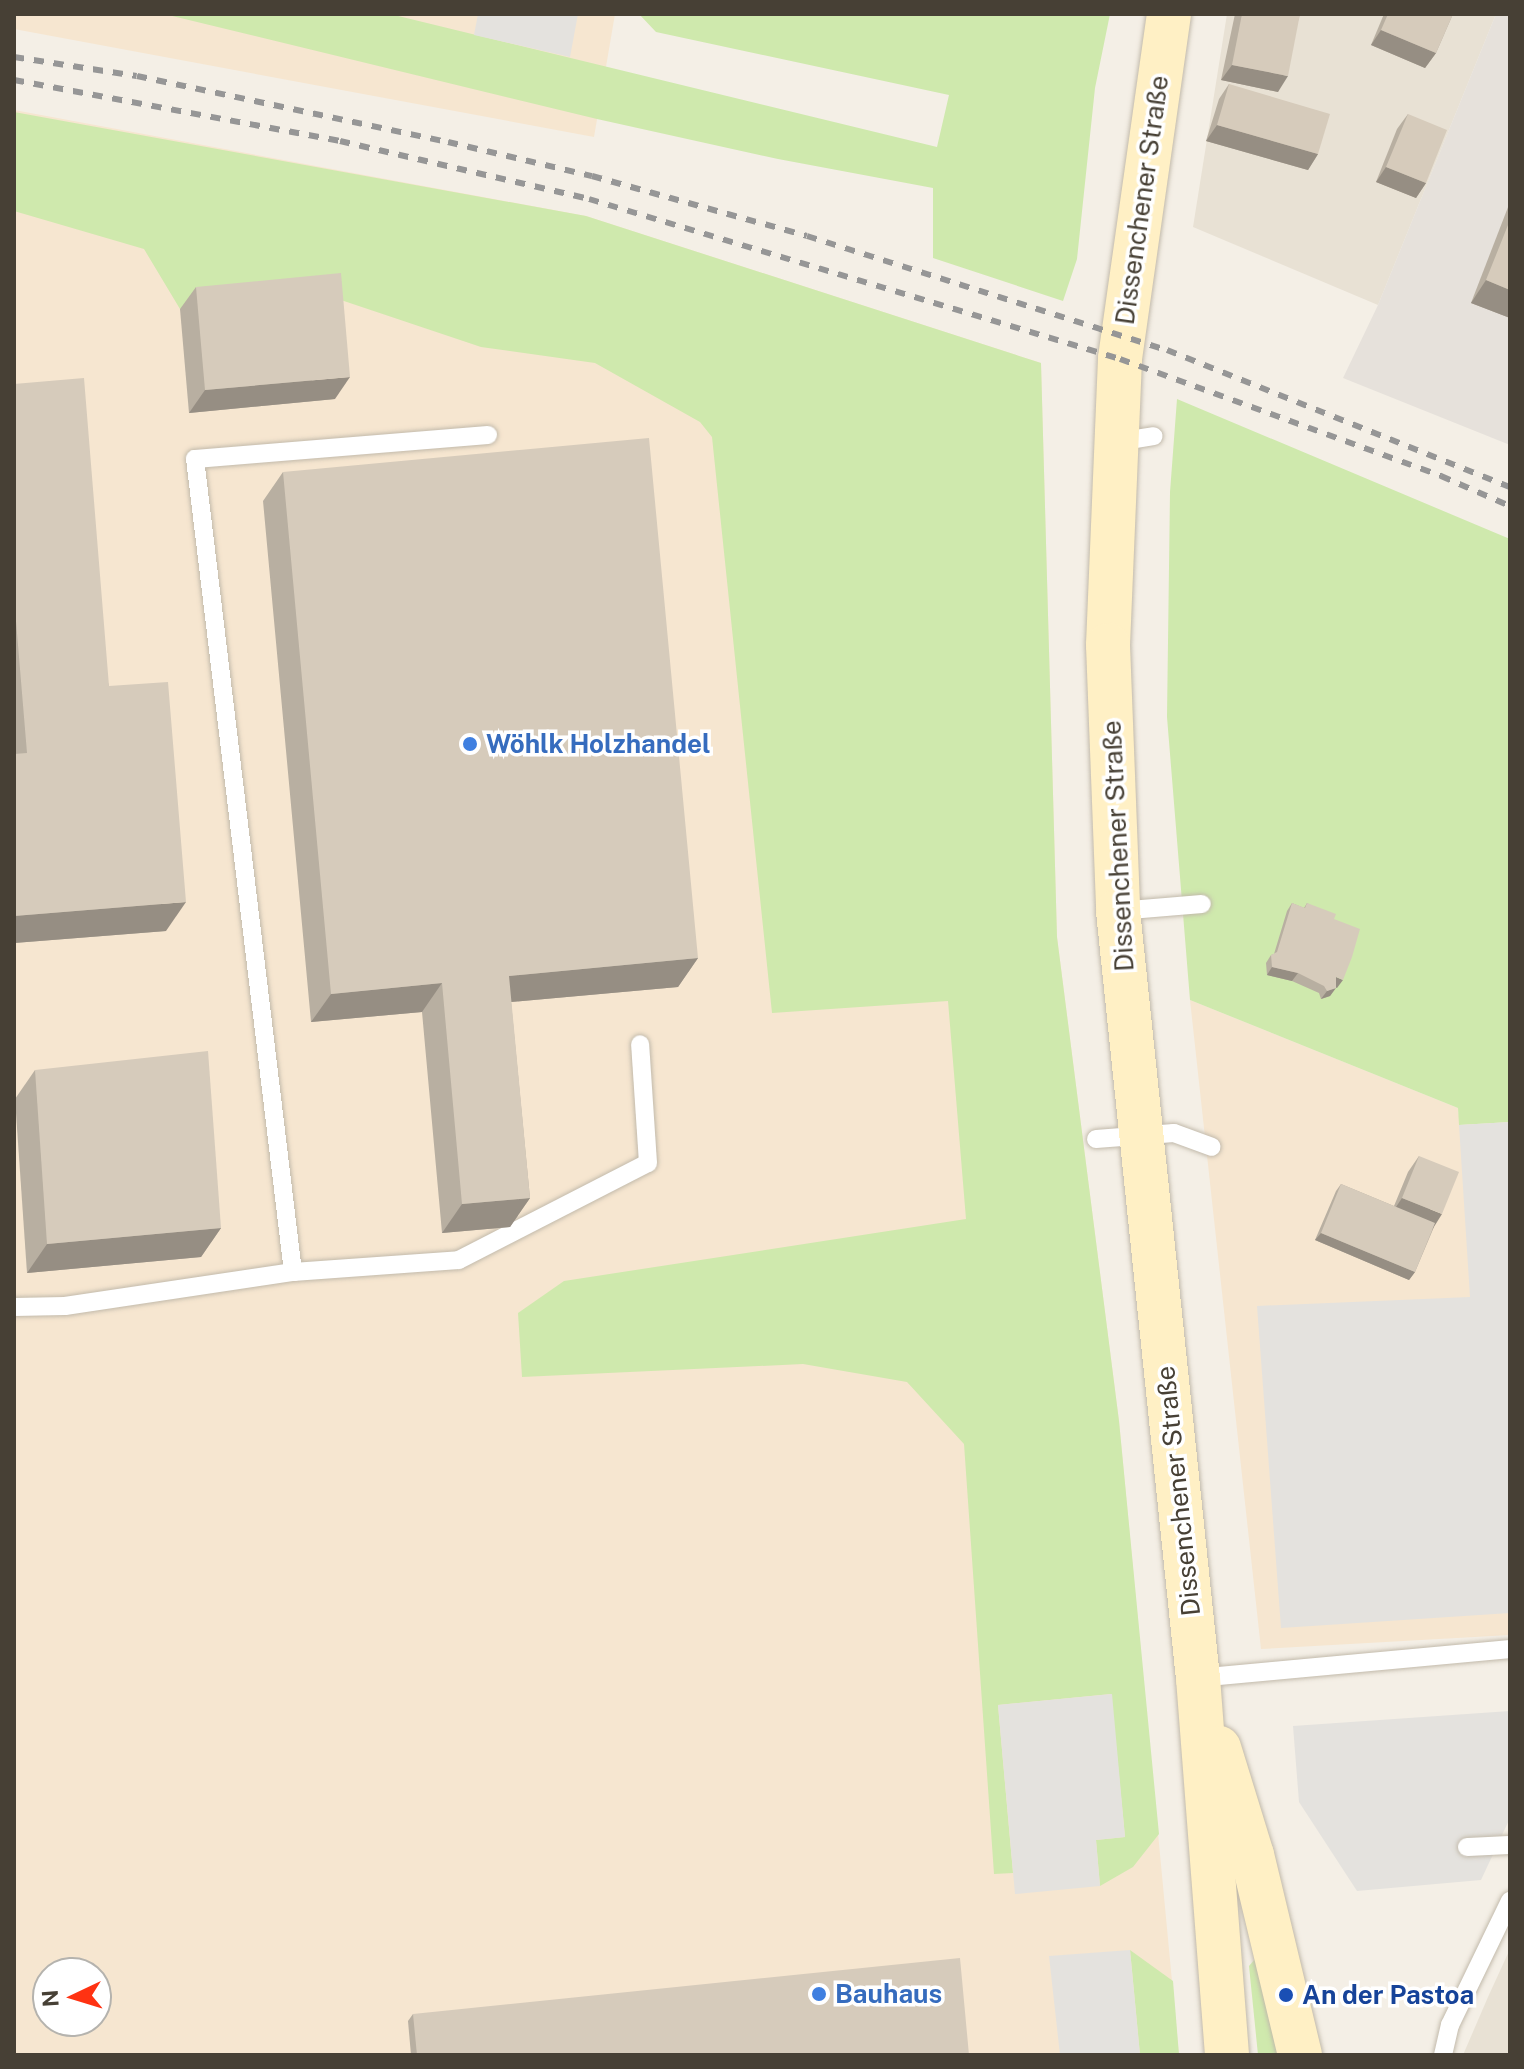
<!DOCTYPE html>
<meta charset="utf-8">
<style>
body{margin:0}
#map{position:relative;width:1524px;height:2069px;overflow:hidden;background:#f4efe6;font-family:"Public Sans",sans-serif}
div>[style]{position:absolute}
.residential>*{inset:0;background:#e8e1d4}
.commercial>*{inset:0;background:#f6e6d0}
.industrial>*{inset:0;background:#e6e1db}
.green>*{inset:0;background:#cfe9ad}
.parking>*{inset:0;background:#e4e2de}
.roads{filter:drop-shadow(0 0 2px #c2baab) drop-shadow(0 0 2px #c2baab)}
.lane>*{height:18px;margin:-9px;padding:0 9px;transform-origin:9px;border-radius:9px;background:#fff}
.secondary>*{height:44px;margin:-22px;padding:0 22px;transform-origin:22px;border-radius:22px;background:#fff0c5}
.rail>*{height:6px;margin-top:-3px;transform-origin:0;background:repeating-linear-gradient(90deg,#969696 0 10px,transparent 0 20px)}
.wall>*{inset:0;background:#b8afa1}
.shaded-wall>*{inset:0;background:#968e83}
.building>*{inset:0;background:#d6cbbb}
.dots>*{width:22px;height:22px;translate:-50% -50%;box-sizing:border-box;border:4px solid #fff;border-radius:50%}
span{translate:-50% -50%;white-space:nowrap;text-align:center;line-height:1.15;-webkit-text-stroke:7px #fff;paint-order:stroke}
.street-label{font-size:26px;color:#474035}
.shop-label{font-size:26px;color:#366cbe;font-weight:700}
.left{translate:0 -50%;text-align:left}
.transit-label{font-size:26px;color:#164399;font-weight:700}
.frame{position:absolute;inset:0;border:16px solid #474035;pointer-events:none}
.north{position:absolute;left:32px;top:1957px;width:80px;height:80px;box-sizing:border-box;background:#fff;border:2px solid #b5b3ae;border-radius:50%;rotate:266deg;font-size:22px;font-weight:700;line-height:32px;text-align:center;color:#474035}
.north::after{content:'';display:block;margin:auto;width:28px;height:36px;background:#ff3212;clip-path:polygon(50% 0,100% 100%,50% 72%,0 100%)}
</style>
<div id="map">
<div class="residential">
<i style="clip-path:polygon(1227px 14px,1496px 14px,1378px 305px,1193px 227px)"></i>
<i style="clip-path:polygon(1510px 1949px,1510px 2055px,1463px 2055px,1488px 1997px)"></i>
</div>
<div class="commercial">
<i style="clip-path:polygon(14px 14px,615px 14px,594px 137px,14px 29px)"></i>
<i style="clip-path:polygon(evenodd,14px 110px,586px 216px,1041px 363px,1057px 937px,1119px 1421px,1179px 2055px,14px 2055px,14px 110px,48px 1973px,96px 1973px,96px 2021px,48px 2021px,48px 1973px)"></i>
<i style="clip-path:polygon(1190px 1000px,1458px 1108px,1460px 1125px,1510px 1122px,1510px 1635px,1261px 1649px)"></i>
</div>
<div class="industrial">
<i style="clip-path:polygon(1496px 14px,1510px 14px,1510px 445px,1343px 378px,1378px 305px)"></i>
</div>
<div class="green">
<i style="clip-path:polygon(164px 14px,390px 14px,937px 147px,949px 95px,656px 32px,639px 14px,1110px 14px,1095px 88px,1077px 259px,1063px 301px,933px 258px,933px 188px,778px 159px,597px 119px)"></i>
<i style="clip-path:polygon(14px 112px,586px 216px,1041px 363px,1057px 937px,1119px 1421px,1159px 1834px,1133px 1867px,1100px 1886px,1096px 1840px,1125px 1837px,1111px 1694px,998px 1705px,1013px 1873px,994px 1874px,964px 1444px,907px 1382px,803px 1364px,522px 1377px,518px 1313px,564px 1281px,966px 1219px,948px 1001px,772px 1013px,712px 437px,700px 422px,595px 363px,481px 347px,326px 295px,180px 309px,144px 249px,14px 211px)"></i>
<i style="clip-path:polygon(1177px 399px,1510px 539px,1510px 1122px,1459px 1125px,1458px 1108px,1190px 1000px,1167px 717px,1170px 492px)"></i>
<i style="clip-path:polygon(1130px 1950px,1173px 1981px,1179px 2055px,1140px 2055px)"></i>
<i style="clip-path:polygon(1255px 1959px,1278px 2055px,1258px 2055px,1249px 1966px)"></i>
</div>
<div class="parking">
<i style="clip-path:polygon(478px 14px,578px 14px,570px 57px,474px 35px)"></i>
<i style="clip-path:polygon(1510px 1122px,1510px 1613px,1281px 1628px,1257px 1306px,1470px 1297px,1459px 1125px)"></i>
<i style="clip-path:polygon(1112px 1694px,1125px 1837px,1096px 1840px,1100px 1886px,1015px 1894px,998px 1705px)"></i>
<i style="clip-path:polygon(1510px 1711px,1510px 1818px,1481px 1880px,1357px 1891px,1299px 1802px,1293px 1726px)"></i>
<i style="clip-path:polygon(1130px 1950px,1140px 2055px,1060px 2055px,1049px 1956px)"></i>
</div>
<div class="roads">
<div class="lane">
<i style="left:1117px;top:442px;width:37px;rotate:-9deg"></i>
<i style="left:1118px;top:911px;width:84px;rotate:-4.8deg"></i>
<i style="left:1096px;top:1139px;width:78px;rotate:-4.4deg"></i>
<i style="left:1174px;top:1133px;width:40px;rotate:20.2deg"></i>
<i style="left:293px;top:1272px;width:819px;rotate:-96.87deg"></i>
<i style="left:195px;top:459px;width:294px;rotate:-4.7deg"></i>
<i style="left:14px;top:1307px;width:51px;rotate:-1.1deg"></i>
<i style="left:65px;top:1306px;width:231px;rotate:-8.5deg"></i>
<i style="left:293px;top:1272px;width:166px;rotate:-4.1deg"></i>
<i style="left:459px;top:1260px;width:212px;rotate:-27.2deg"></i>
<i style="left:648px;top:1163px;width:119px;rotate:-93.8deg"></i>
<i style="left:1198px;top:1678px;width:313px;rotate:-5.3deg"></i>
<i style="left:1467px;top:1847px;width:43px;rotate:-2.7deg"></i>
<i style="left:1443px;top:2055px;width:31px;rotate:-77deg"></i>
<i style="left:1450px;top:2025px;width:138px;rotate:-64.2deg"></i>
</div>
<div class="secondary">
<i style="left:1169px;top:14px;width:348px;rotate:98.1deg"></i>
<i style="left:1120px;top:359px;width:286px;rotate:92.4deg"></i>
<i style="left:1108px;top:645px;width:266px;rotate:87.8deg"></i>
<i style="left:1118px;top:911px;width:771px;rotate:84.05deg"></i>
<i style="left:1198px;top:1678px;width:378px;rotate:85.6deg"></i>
<i style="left:1219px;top:1748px;width:112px;rotate:72.9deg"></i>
<i style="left:1252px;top:1855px;width:206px;rotate:76.5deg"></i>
</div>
</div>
<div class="rail">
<i style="left:14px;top:57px;width:124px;rotate:8.8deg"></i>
<i style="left:137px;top:76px;width:318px;rotate:12deg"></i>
<i style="left:448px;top:142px;width:148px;rotate:13.3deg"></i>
<i style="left:592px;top:176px;width:223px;rotate:15.6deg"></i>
<i style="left:807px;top:236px;width:378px;rotate:17.6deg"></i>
<i style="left:1167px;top:350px;width:369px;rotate:21.8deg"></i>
<i style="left:14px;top:80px;width:332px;rotate:10.6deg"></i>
<i style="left:340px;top:141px;width:256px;rotate:13.1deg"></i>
<i style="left:589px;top:199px;width:555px;rotate:16.77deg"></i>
<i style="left:1120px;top:359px;width:342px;rotate:20deg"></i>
<i style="left:1441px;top:476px;width:75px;rotate:23.5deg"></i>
</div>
<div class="wall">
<i style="clip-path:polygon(1235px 14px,1300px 14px,1278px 92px,1221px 80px)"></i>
<i style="clip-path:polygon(1384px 14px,1453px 14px,1436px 53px,1425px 68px,1371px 45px)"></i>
<i style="clip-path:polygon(1229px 84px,1318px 154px,1308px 170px,1206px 141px,1219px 99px)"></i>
<i style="clip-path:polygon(1408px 114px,1426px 183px,1416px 198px,1376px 182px,1397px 129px)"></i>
<i style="clip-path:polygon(1510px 202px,1510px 318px,1471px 303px)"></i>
<i style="clip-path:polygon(196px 287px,335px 399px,189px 413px,180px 309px)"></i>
<i style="clip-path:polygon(14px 384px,109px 686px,166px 931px,14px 943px)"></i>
<i style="clip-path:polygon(283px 472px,698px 958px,678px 987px,511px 1002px,530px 1198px,510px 1227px,442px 1233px,422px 1012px,311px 1022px,263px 501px)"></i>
<i style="clip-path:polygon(1292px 903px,1304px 908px,1307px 903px,1334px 919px,1337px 988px,1336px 987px,1330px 996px,1321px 999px,1319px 993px,1292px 981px,1267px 975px,1266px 963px,1271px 955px,1274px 954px,1287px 911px)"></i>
<i style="clip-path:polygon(35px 1070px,221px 1228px,201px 1257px,27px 1273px,15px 1099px)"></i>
<i style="clip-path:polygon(1419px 1156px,1434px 1227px,1415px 1272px,1409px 1280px,1315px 1240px,1336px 1191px,1341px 1184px,1394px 1206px,1408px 1172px)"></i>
<i style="clip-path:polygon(413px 2014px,969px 2055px,411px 2055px,408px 2021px)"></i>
</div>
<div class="shaded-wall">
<i style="clip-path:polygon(1381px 30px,1436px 53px,1425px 68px,1371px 45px)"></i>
<i style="clip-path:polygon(1232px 65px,1288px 76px,1278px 92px,1221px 80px)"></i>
<i style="clip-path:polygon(1217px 125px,1318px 154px,1308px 170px,1206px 141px)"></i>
<i style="clip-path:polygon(1386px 167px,1426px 183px,1416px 198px,1376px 182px)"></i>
<i style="clip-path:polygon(1486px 280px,1510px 290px,1510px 318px,1471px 303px)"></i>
<i style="clip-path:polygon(350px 377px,335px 399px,189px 413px,205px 390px)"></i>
<i style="clip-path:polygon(186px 902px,166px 931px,14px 943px,14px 916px)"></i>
<i style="clip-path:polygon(698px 958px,678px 987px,489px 1004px,509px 976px)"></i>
<i style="clip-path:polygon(1272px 967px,1298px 973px,1292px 981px,1267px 975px)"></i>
<i style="clip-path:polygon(1336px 977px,1343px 980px,1337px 988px,1330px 985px)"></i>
<i style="clip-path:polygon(442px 983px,422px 1012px,311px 1022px,331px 994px)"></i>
<i style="clip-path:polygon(1336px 988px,1330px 996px,1321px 999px,1327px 991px)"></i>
<i style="clip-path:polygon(530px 1198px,510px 1227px,442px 1233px,462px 1204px)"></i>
<i style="clip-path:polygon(1402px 1198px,1442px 1214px,1432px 1230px,1392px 1213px)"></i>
<i style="clip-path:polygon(221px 1228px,201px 1257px,27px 1273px,47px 1244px)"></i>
<i style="clip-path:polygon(1321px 1233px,1415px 1272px,1409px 1280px,1315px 1240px)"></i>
</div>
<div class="building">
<i style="clip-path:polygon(1242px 14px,1300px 14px,1288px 76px,1232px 65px)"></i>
<i style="clip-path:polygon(1388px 14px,1453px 14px,1436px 53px,1381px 30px)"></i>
<i style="clip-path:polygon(1229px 84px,1330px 114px,1318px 154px,1217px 125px)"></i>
<i style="clip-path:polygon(1408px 114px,1447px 130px,1426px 183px,1386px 167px)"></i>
<i style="clip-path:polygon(1510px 220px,1510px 290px,1486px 280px)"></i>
<i style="clip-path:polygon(341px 273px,350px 377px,205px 390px,196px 287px)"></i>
<i style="clip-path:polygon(84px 378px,109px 686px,168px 682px,186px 902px,14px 916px,14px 754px,27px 753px,14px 597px,14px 384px)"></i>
<i style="clip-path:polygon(649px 438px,698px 958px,509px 976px,530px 1198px,462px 1204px,442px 983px,331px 994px,283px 472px)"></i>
<i style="clip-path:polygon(1292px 903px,1305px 908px,1307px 903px,1336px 914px,1334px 919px,1360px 929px,1352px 957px,1343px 980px,1336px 977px,1336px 988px,1327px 991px,1324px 986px,1298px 973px,1272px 967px,1271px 955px,1277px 952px)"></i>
<i style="clip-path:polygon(208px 1051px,221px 1228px,47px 1244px,35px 1070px)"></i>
<i style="clip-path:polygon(1419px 1156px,1459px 1172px,1442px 1214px,1402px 1198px)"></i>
<i style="clip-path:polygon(1341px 1184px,1435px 1223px,1415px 1272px,1321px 1233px)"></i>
<i style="clip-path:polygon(960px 1958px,969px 2055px,417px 2055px,413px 2014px)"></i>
</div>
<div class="dots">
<i style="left:470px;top:744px;background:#3f7fe0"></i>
<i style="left:819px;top:1994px;background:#3f7fe0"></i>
<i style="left:1286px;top:1995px;background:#1a4fb4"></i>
</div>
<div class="street-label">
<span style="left:1142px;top:200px;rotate:-82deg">Dissenchener Straße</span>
<span style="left:1118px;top:846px;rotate:-93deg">Dissenchener Straße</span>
<span style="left:1178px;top:1491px;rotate:-96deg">Dissenchener Straße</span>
</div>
<div class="shop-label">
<span class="left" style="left:486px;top:744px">Wöhlk Holzhandel</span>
<span class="left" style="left:835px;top:1994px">Bauhaus</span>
</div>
<div class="transit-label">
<span class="left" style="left:1302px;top:1995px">An der Pastoa</span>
</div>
<div class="frame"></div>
<div class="north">N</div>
</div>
